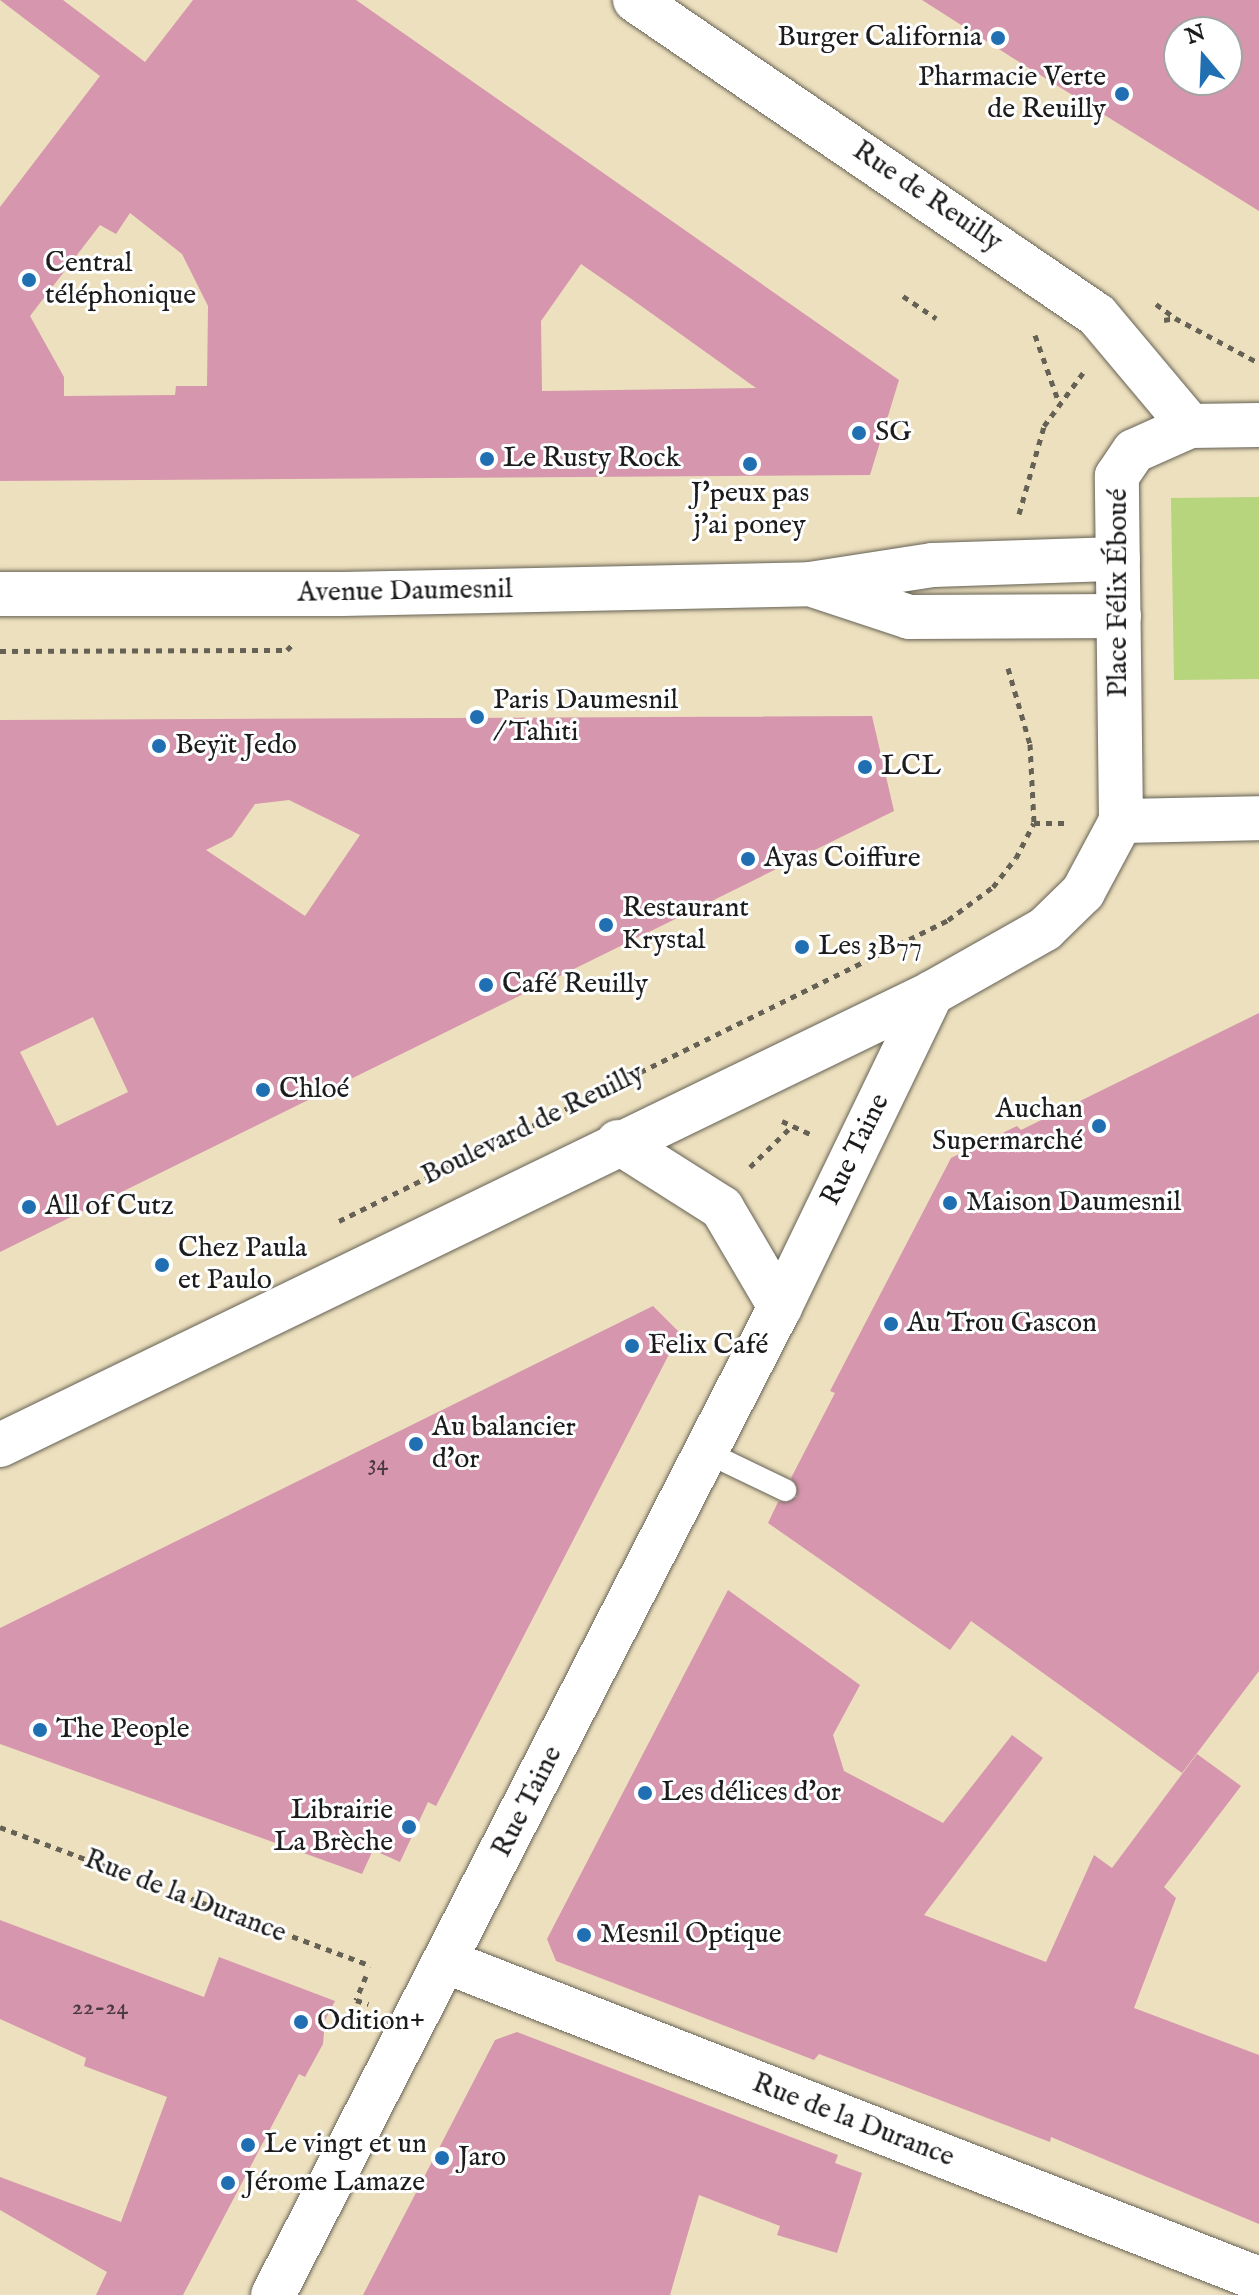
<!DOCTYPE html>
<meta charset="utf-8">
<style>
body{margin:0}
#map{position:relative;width:1259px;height:2295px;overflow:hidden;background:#ede0be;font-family:"IM FELL English",serif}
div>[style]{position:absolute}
.green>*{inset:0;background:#b6d57c}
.building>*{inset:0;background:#d696ae}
.path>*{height:5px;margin-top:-2.5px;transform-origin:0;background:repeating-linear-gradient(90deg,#656155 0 6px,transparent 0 12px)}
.roads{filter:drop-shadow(0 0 2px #656155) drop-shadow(0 0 2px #656155)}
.lane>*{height:22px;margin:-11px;padding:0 11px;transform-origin:11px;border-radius:11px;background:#fff}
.street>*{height:44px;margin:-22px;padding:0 22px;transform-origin:22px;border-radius:22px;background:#fff}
.secondary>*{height:44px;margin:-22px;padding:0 22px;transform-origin:22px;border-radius:22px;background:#fff}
.primary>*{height:44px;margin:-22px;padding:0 22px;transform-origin:22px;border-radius:22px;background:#fff}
.dots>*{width:22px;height:22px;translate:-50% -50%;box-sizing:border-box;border:4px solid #fff;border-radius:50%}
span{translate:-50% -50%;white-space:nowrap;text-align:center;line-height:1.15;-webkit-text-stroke:6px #fff;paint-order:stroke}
.number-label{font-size:24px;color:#4a3a40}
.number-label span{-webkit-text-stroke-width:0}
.poi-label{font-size:28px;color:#1c1c1c}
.right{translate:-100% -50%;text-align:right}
.left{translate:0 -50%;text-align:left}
.street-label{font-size:28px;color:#1c1c1c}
.north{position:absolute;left:1163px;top:16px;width:80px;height:80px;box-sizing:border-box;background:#fff;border:2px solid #a4a4a4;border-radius:50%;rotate:341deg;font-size:22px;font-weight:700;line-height:32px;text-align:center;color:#1c1c1c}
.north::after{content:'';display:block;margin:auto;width:28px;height:36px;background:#1f6fb2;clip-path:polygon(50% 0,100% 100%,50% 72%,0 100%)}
</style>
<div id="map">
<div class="green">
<i style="clip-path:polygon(1259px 497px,1259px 679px,1174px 680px,1171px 498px)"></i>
</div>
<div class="building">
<i style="clip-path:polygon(evenodd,0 0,63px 0,145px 62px,193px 0,356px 0,899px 380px,870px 475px,0 481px,0 207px,100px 76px,0 0,130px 213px,182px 254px,208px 306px,207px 386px,176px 386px,175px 395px,64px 396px,64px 377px,30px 316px,100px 225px,116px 234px,130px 213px,0 0,581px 264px,630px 298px,756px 388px,542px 391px,541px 321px,581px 264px)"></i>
<i style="clip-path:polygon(evenodd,922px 0,1259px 0,1259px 211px,1016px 60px,922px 0,1179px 32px,1227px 32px,1227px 80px,1179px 80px,1179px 32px)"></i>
<i style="clip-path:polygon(evenodd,872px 716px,894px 811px,0 1252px,0 720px,872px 716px,289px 800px,360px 835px,305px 916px,206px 850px,232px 837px,255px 804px,289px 800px,872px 716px,93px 1017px,128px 1092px,57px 1126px,20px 1052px,93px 1017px)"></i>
<i style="clip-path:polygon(1259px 1013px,1259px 1671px,1182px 1773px,971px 1621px,950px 1650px,768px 1523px,778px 1502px,797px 1497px,791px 1478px,835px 1393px,830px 1391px,951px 1158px,1017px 1126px,1021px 1130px)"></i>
<i style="clip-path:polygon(653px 1306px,680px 1333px,436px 1806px,428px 1802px,400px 1862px,373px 1850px,362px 1874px,0 1744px,0 1628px)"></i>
<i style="clip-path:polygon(728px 1590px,860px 1685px,833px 1735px,844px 1771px,943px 1823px,1012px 1735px,1043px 1758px,924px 1915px,1046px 1962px,1094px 1855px,1112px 1868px,1197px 1754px,1241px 1786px,1164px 1887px,1176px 1898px,1134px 2008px,1259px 2055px,1259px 2224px,1051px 2137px,1050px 2142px,819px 2054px,814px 2060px,556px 1961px,547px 1939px)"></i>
<i style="clip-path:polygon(0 1920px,204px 1997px,219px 1957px,335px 2001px,325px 2020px,323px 2044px,305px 2077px,299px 2074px,183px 2295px,96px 2295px,107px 2272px,0 2210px,0 2177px,121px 2222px,167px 2097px,84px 2066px,86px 2058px,0 2019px)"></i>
<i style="clip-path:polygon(517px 2032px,838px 2155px,835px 2163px,862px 2173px,837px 2253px,777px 2235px,780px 2226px,699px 2195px,670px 2295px,363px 2295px,495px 2040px)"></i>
</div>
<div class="path">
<i style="left:903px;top:296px;width:40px;rotate:34deg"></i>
<i style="left:1156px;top:304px;width:22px;rotate:36deg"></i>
<i style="left:1164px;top:320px;width:11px;rotate:-10deg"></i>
<i style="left:1175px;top:318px;width:95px;rotate:28.2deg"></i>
<i style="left:1035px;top:335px;width:69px;rotate:70.5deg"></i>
<i style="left:1019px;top:514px;width:91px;rotate:-74.1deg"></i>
<i style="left:1044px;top:426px;width:66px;rotate:-53.7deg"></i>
<i style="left:0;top:651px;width:287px;rotate:-0.2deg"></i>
<i style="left:287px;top:650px;width:8px;rotate:-45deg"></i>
<i style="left:1008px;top:668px;width:79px;rotate:73.9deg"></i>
<i style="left:1030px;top:744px;width:79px;rotate:87.1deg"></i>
<i style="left:1034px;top:823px;width:30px"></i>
<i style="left:782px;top:1121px;width:31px;rotate:25deg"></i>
<i style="left:750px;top:1167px;width:59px;rotate:-44.3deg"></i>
<i style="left:339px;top:1221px;width:679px;rotate:-26.3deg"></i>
<i style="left:948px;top:920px;width:56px;rotate:-36.3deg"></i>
<i style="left:993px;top:887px;width:37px;rotate:-52deg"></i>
<i style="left:1016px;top:858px;width:39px;rotate:-63deg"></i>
<i style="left:0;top:1827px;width:396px;rotate:20.5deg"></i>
<i style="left:366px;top:1976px;width:26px;rotate:113deg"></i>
<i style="left:356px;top:2000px;width:13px;rotate:18deg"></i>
</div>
<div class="roads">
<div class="lane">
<i style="left:706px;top:1452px;width:88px;rotate:25.7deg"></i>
</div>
<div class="street">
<i style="left:635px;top:0;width:559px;rotate:34.29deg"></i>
<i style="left:1097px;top:315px;width:145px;rotate:50deg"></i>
<i style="left:1121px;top:821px;width:138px;rotate:-1.2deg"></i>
<i style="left:618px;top:1142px;width:123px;rotate:32.4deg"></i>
<i style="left:722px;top:1208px;width:115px;rotate:59.6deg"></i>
<i style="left:447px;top:1962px;width:872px;rotate:21.33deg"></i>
</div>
<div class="secondary">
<i style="left:816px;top:586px;width:98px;rotate:18.4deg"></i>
<i style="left:909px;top:617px;width:210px;rotate:-0.3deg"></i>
<i style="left:0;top:594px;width:342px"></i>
<i style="left:342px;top:594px;width:468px;rotate:-1.2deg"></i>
<i style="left:810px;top:584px;width:124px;rotate:-8.8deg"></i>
<i style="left:933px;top:565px;width:185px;rotate:-1.9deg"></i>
<i style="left:273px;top:2295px;width:1110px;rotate:-62.84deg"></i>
<i style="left:780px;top:1307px;width:349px;rotate:-64.2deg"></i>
</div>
<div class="primary">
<i style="left:0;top:1445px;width:1036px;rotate:-25.87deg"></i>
<i style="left:932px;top:993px;width:130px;rotate:-29.5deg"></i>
<i style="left:1045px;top:929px;width:53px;rotate:-44.2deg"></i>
<i style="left:1083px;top:892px;width:81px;rotate:-61.8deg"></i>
<i style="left:1121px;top:821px;width:345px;rotate:-90.7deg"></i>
<i style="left:1117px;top:476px;width:30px;rotate:-56deg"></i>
<i style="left:1134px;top:451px;width:61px;rotate:-24.1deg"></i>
<i style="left:1190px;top:426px;width:69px;rotate:-0.8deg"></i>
</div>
</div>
<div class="dots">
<i style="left:998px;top:38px;background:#1f6fb2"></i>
<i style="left:1122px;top:94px;background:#1f6fb2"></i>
<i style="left:29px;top:280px;background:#1f6fb2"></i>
<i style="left:859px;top:433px;background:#1f6fb2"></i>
<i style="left:487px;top:459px;background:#1f6fb2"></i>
<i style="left:750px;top:464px;background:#1f6fb2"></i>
<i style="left:477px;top:717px;background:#1f6fb2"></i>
<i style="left:159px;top:746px;background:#1f6fb2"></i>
<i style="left:865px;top:767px;background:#1f6fb2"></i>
<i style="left:748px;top:859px;background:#1f6fb2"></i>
<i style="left:606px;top:925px;background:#1f6fb2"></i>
<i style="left:802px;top:947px;background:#1f6fb2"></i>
<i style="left:486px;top:985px;background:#1f6fb2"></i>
<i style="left:263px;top:1090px;background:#1f6fb2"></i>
<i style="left:1099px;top:1126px;background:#1f6fb2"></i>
<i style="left:950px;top:1203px;background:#1f6fb2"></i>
<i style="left:29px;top:1207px;background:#1f6fb2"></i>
<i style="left:162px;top:1265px;background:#1f6fb2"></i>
<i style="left:891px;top:1324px;background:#1f6fb2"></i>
<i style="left:632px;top:1346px;background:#1f6fb2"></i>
<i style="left:416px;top:1444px;background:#1f6fb2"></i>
<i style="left:40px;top:1730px;background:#1f6fb2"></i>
<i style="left:645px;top:1793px;background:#1f6fb2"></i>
<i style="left:409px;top:1827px;background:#1f6fb2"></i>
<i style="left:584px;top:1935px;background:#1f6fb2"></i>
<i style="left:301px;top:2022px;background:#1f6fb2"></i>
<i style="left:248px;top:2145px;background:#1f6fb2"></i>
<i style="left:442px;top:2158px;background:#1f6fb2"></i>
<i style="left:228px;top:2183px;background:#1f6fb2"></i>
</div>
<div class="number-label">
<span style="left:378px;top:1464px">34</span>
<span style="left:100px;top:2008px">22-24</span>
</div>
<div class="poi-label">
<span class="right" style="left:982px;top:38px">Burger California</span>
<span class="right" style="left:1106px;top:94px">Pharmacie Verte<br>de Reuilly</span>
<span class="left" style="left:45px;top:280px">Central<br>téléphonique</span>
<span class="left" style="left:875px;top:433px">SG</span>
<span class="left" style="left:503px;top:459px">Le Rusty Rock</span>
<span style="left:750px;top:510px">J'peux pas<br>j'ai poney</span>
<span class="left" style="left:493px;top:717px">Paris Daumesnil<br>/ Tahiti</span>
<span class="left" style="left:175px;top:746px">Beyït Jedo</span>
<span class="left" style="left:881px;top:767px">LCL</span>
<span class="left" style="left:764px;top:859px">Ayas Coiffure</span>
<span class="left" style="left:622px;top:925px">Restaurant<br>Krystal</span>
<span class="left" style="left:818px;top:947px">Les 3B77</span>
<span class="left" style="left:502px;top:985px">Café Reuilly</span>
<span class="left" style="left:279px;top:1090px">Chloé</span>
<span class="right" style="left:1083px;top:1126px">Auchan<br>Supermarché</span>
<span class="left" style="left:966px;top:1203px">Maison Daumesnil</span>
<span class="left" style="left:45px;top:1207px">All of Cutz</span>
<span class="left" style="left:178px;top:1265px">Chez Paula<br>et Paulo</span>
<span class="left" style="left:907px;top:1324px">Au Trou Gascon</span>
<span class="left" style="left:648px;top:1346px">Felix Café</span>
<span class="left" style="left:432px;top:1444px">Au balancier<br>d'or</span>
<span class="left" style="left:56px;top:1730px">The People</span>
<span class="left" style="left:661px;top:1793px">Les délices d'or</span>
<span class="right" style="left:393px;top:1827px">Librairie<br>La Brèche</span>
<span class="left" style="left:600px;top:1935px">Mesnil Optique</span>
<span class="left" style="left:317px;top:2022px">Odition+</span>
<span class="left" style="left:264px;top:2145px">Le vingt et un</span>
<span class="left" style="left:458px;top:2158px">Jaro</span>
<span class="left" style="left:244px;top:2183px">Jérome Lamaze</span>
</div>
<div class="street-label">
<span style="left:927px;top:197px;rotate:34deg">Rue de Reuilly</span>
<span style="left:405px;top:592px;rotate:-1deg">Avenue Daumesnil</span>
<span style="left:1119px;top:593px;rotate:-90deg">Place Félix Éboué</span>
<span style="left:533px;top:1125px;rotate:-26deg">Boulevard de Reuilly</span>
<span style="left:856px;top:1150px;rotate:-64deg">Rue Taine</span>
<span style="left:528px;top:1802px;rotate:-63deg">Rue Taine</span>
<span style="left:185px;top:1897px;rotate:21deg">Rue de la Durance</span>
<span style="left:853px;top:2121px;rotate:21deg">Rue de la Durance</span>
</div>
<div class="north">N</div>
</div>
